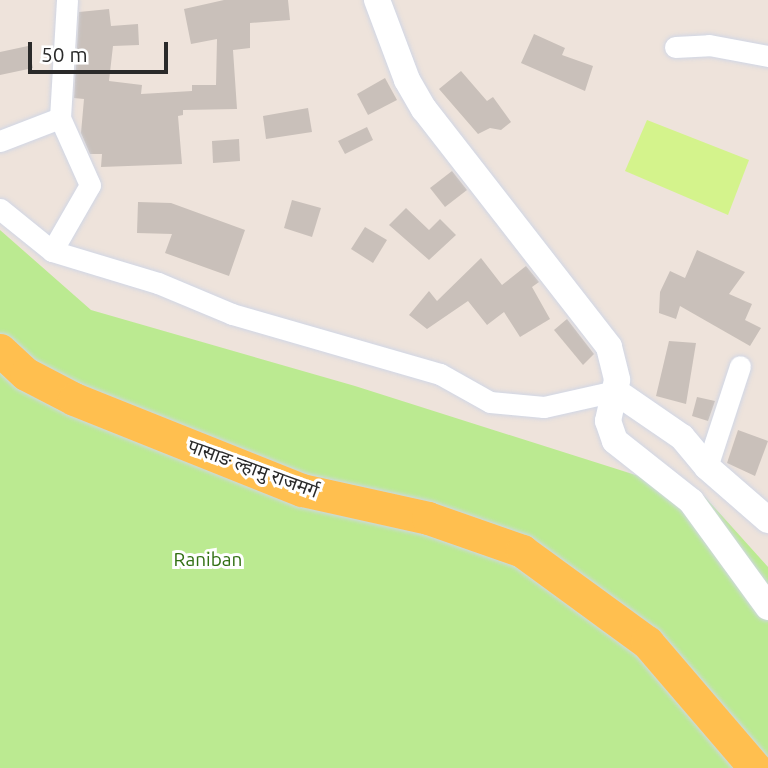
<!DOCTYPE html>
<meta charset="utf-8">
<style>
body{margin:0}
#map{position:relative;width:768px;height:768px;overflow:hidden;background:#eee3db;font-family:Ubuntu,"Noto Sans Devanagari",sans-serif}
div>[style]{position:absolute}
.green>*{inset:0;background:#bbea91}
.pitch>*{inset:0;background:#d4f38c}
.building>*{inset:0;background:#c9c0ba}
.roads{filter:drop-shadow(0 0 2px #d0d6e5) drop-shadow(0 0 2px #d0d6e5)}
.minor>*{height:21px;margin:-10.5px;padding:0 10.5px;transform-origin:10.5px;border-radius:10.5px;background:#fff}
.tertiary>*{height:26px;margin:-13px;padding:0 13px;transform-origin:13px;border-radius:13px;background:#fff}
.primary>*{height:33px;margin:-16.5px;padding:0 16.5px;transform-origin:16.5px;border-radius:16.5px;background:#ffbf4f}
span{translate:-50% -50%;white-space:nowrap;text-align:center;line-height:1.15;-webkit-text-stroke:6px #fff;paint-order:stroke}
.street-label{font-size:19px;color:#2a2a2a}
.park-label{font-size:19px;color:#316f12}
.scale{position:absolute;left:28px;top:42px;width:140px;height:32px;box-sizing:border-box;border:4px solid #2a2a2a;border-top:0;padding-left:9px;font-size:21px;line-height:24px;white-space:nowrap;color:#2a2a2a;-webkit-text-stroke:5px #fff;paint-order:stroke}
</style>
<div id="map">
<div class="green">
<i style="clip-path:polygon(0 230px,91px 310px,355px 386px,705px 497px,768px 567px,768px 768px,0 768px)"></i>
</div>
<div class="pitch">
<i style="clip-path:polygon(647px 120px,749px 160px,728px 215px,625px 171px)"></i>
</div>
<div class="building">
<i style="clip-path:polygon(224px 0,288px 0,290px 20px,250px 23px,250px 48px,233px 50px,237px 109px,183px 110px,183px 115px,178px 116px,182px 164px,101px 167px,102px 154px,90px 154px,81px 133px,84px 99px,74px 98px,79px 12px,109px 9px,111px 26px,138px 24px,139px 45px,113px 46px,109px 81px,142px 85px,141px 94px,192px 91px,192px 85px,216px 85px,217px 39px,191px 44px,184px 9px)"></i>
<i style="clip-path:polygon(534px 34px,565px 48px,562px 55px,593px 66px,585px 91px,521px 63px)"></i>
<i style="clip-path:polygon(28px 46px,33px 68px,0 75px,0 52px)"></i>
<i style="clip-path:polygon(461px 71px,487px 101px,493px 97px,511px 122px,501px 130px,490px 128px,478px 134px,439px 89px)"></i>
<i style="clip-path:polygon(385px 78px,397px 100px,368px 115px,357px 94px)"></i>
<i style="clip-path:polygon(308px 108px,312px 132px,266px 139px,263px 116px)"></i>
<i style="clip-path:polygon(367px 127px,373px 140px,345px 154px,338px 141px)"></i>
<i style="clip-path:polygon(239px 139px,240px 161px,213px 163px,212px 141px)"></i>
<i style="clip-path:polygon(452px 171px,467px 190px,445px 207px,430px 188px)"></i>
<i style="clip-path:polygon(292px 200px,321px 208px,312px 237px,284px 228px)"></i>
<i style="clip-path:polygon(138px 202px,171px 203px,245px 230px,229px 276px,165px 253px,172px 234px,137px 233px)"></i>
<i style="clip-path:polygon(406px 208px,429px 230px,440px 219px,456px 235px,429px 260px,389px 225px)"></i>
<i style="clip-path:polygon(365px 227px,387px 240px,373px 263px,351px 249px)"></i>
<i style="clip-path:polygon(697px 250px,745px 272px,729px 294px,752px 304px,745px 320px,761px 328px,750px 346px,680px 306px,676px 319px,659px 313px,660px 292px,670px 271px,685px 278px)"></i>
<i style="clip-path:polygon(481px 258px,502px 285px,526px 266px,539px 282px,532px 287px,550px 319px,520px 337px,504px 312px,487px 325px,468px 301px,427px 329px,409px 315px,429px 291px,437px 301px)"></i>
<i style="clip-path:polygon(567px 319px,594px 354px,583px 365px,554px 330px)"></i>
<i style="clip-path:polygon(669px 341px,696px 343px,686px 404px,656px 396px)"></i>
<i style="clip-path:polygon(697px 397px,715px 401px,708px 421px,692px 416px)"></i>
<i style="clip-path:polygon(738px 430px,768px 441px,755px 476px,727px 463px)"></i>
</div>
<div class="roads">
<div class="minor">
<i style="left:675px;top:47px;width:34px;rotate:-3deg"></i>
<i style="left:709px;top:45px;width:60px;rotate:10.6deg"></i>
<i style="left:0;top:141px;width:64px;rotate:-21deg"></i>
<i style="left:60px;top:118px;width:118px;rotate:-86.6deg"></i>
<i style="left:0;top:209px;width:67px;rotate:38.9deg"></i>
<i style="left:52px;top:251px;width:111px;rotate:16.8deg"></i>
<i style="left:158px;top:283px;width:80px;rotate:22.7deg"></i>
<i style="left:232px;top:314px;width:216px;rotate:16.1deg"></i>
<i style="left:440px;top:374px;width:57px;rotate:29.2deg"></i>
<i style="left:490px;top:402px;width:54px;rotate:5.3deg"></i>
<i style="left:544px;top:407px;width:73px;rotate:-12.7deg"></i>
<i style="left:52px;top:251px;width:76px;rotate:-60.1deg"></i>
<i style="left:90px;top:185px;width:73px;rotate:-114.1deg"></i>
<i style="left:707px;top:467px;width:106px;rotate:-71.9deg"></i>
</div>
<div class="tertiary">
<i style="left:377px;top:0;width:85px;rotate:69.4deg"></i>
<i style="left:407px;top:80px;width:34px;rotate:60deg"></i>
<i style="left:424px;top:109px;width:301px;rotate:52.1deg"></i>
<i style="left:609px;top:347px;width:34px;rotate:76deg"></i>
<i style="left:617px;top:380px;width:42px;rotate:102.4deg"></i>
<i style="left:608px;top:421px;width:21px;rotate:71deg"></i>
<i style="left:615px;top:441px;width:97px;rotate:38.3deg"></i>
<i style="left:691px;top:501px;width:131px;rotate:54deg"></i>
<i style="left:615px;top:391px;width:81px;rotate:34.5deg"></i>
<i style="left:682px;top:437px;width:39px;rotate:50deg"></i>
<i style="left:707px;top:467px;width:81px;rotate:41deg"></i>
</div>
<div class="primary">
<i style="left:0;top:350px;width:35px;rotate:43deg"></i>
<i style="left:26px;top:374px;width:54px;rotate:27.5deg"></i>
<i style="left:74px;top:399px;width:245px;rotate:21.8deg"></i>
<i style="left:302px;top:490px;width:129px;rotate:12.5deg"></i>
<i style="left:428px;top:518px;width:100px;rotate:19.3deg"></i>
<i style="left:522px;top:551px;width:155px;rotate:36.1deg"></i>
<i style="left:647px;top:642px;width:166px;rotate:49.4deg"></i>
</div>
</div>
<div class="street-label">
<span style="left:253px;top:469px;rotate:20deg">पासाङ ल्हामु राजमर्ग</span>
</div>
<div class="park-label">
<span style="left:208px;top:560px">Raniban</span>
</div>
<div class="scale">50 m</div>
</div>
